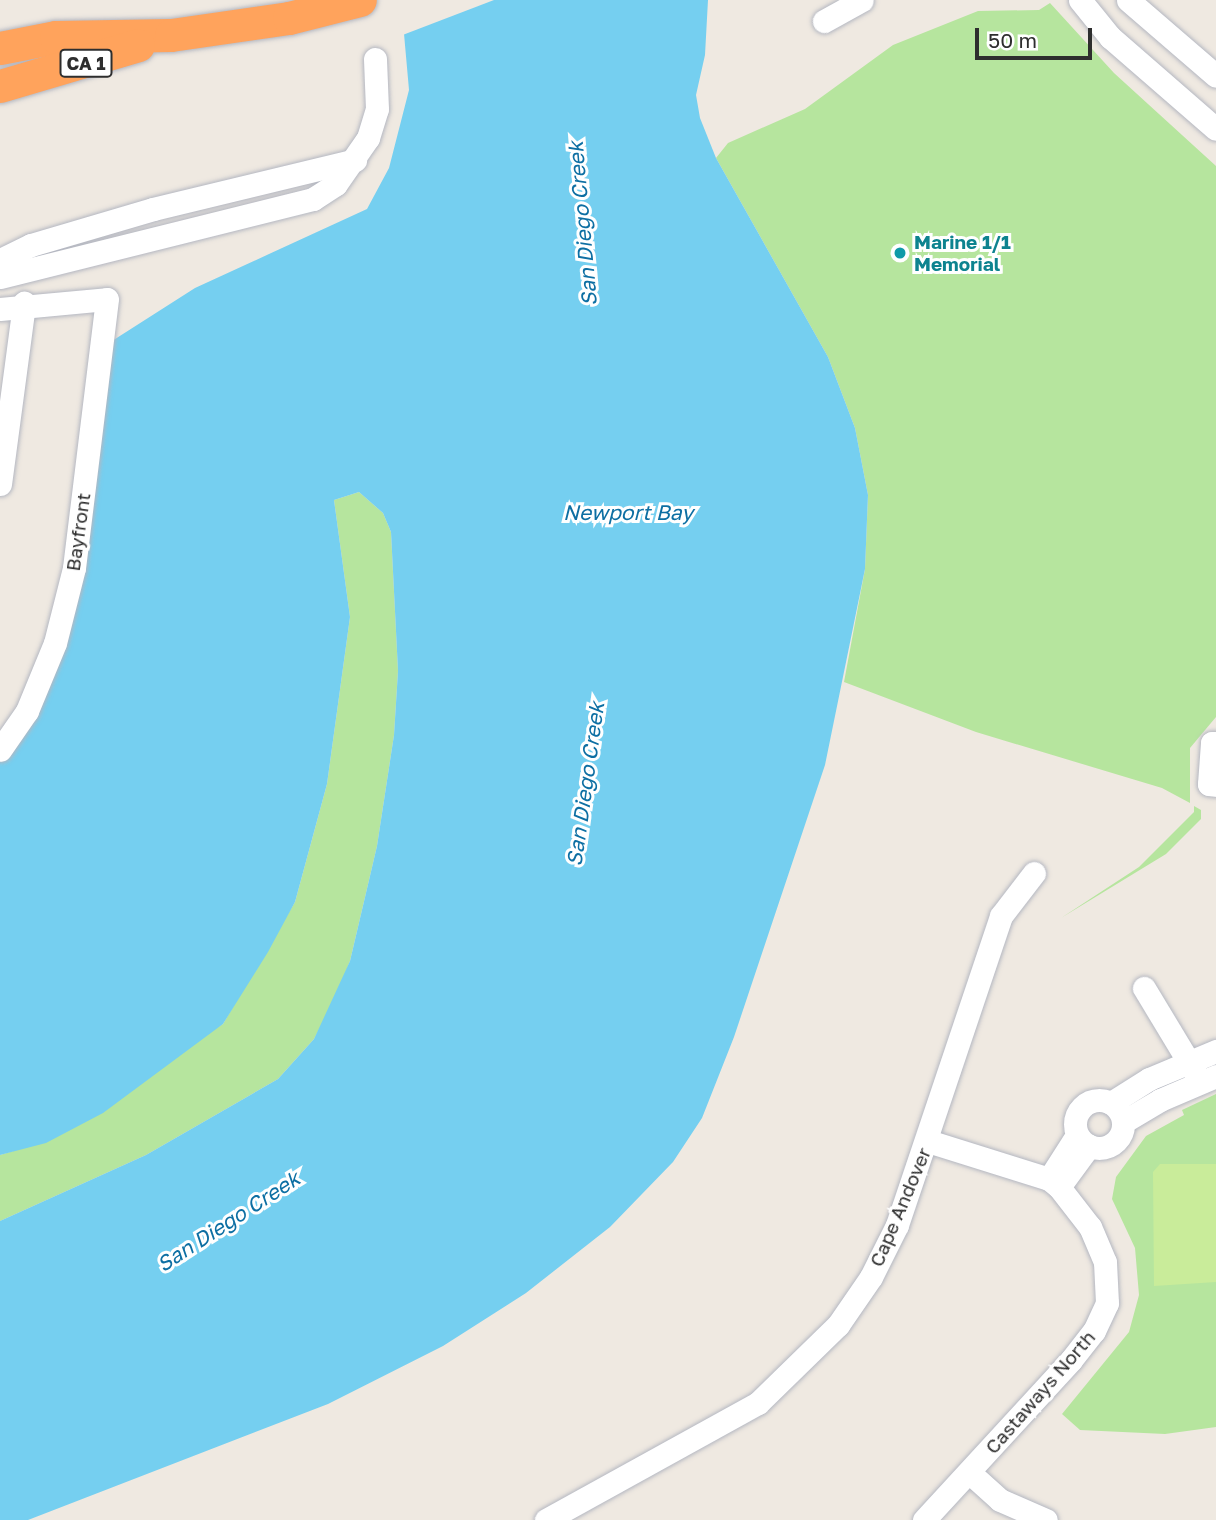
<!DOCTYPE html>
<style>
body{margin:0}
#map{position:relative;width:1216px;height:1520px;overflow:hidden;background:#efe9e1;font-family:"Golos Text",sans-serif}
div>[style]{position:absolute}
.green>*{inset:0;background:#b6e59e}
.pitch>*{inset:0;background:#c9ec9a}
.water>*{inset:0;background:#75cff0}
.pier>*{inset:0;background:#efe9e1}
.roads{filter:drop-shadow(0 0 2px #b4b7c1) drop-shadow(0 0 2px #b4b7c1)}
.minor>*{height:23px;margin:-11.5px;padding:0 11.5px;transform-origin:11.5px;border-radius:11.5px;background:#fff}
.minor>.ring{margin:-11.5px;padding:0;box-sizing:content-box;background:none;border:23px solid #fff;border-radius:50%}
.highway>*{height:33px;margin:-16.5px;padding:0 16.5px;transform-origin:16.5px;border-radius:16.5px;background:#ffa35c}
.dots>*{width:19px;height:19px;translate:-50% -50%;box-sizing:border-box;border:4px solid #fff;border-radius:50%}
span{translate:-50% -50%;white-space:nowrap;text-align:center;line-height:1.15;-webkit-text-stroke:6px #fff;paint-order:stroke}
.shield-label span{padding:2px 5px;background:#fff;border:2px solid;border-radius:5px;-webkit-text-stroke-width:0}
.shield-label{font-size:18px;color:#2e2e2e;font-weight:700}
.culture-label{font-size:19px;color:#0d838f;font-weight:700}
.left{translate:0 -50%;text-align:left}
.street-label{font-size:19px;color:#2e2e2e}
.water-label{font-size:21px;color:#0d6fa3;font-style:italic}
.scale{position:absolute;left:975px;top:28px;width:117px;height:32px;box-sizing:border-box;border:4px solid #2e2e2e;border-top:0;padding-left:9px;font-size:21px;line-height:24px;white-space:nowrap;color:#2e2e2e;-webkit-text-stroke:5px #fff;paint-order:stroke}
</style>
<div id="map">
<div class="green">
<i style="clip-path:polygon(1050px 3px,1114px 73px,1216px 166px,1216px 717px,1190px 748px,1190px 803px,1162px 788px,976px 732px,844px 682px,865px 569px,868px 495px,855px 428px,828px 357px,716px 158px,728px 143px,805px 109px,893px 45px,978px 11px,1039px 10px)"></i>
<i style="clip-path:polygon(359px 492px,383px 513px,391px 532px,398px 671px,394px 735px,377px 846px,350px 961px,336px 997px,314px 1039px,278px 1079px,146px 1155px,0 1221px,0 1155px,20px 1149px,223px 1024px,295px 902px,327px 784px,350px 617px,334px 500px)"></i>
<i style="clip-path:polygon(1194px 806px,1201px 810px,1201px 819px,1166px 854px,1061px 918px,1139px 867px,1194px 812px)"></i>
<i style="clip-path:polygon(1216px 1094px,1216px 1427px,1165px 1434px,1080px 1430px,1062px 1414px,1129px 1332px,1139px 1295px,1135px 1248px,1112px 1199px,1116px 1177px,1146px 1136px,1184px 1115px,1182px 1110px)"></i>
</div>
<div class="pitch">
<i style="clip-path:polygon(1160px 1164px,1216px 1164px,1216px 1282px,1154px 1286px,1153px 1172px)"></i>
</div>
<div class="water">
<i style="clip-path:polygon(401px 0,708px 0,705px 55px,696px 95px,700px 118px,716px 158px,828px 357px,855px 428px,868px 495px,865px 569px,825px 765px,734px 1037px,702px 1118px,673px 1162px,610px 1227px,526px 1293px,443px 1346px,328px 1404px,28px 1520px,0 1520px,0 1221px,146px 1155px,278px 1079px,314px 1039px,350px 961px,377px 846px,394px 735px,398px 671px,391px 532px,383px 513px,359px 492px,334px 500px,350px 617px,327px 784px,295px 902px,268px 952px,223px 1024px,103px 1113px,46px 1143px,0 1155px,0 757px,91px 519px,112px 341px,195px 288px,367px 209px,389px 168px,409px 90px)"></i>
</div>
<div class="pier">
<i style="clip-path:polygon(397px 0,494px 0,400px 36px)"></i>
</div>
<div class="roads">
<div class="minor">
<i style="left:1080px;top:0;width:48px;rotate:51deg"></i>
<i style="left:1110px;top:37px;width:140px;rotate:41deg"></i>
<i style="left:1128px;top:0;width:116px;rotate:40.8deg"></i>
<i style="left:824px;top:21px;width:43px;rotate:-28.9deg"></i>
<i style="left:0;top:260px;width:34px;rotate:-26deg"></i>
<i style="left:31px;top:245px;width:127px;rotate:-16.4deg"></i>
<i style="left:153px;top:209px;width:208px;rotate:-13.6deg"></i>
<i style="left:0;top:277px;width:323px;rotate:-14deg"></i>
<i style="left:313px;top:199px;width:27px;rotate:-33deg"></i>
<i style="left:336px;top:184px;width:56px;rotate:-55.2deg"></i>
<i style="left:368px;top:138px;width:30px;rotate:-73deg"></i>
<i style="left:377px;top:109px;width:50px;rotate:-92.3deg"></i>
<i style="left:0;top:309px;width:107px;rotate:-5.3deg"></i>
<i style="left:107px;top:299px;width:271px;rotate:97deg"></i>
<i style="left:74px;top:568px;width:77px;rotate:104.2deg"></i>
<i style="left:55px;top:643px;width:74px;rotate:112.4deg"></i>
<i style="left:27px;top:711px;width:47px;rotate:124.7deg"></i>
<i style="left:0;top:484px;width:183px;rotate:-82.4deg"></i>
<i style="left:1216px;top:743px;width:4px;rotate:180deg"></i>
<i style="left:1212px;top:743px;width:41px;rotate:94.2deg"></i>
<i style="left:1209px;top:784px;width:7px;rotate:8deg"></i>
<i style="left:1144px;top:988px;width:109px;rotate:58.9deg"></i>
<i class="ring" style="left:1075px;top:1100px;width:25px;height:25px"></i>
<i style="left:1111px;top:1103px;width:45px;rotate:-32.3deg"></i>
<i style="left:1149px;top:1079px;width:73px;rotate:-22.7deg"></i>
<i style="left:1123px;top:1122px;width:43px;rotate:-30.7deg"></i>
<i style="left:1160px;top:1100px;width:61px;rotate:-23.2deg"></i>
<i style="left:1049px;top:1179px;width:52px;rotate:-57.5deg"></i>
<i style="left:1059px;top:1187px;width:51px;rotate:-53.8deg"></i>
<i style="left:970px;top:1473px;width:40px;rotate:42deg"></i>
<i style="left:1000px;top:1500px;width:50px;rotate:23.5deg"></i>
<i style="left:546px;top:1520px;width:242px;rotate:-28.9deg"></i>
<i style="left:758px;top:1403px;width:112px;rotate:-44.3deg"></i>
<i style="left:838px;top:1325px;width:58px;rotate:-55.5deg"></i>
<i style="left:871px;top:1277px;width:58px;rotate:-63.4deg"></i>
<i style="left:897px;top:1225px;width:326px;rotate:-71.4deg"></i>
<i style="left:1001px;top:916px;width:54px;rotate:-52.5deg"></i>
<i style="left:924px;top:1520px;width:217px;rotate:-47.4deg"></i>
<i style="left:1071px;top:1360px;width:37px;rotate:-52deg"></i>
<i style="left:1094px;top:1331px;width:31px;rotate:-65deg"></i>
<i style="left:1107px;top:1303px;width:41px;rotate:-92.8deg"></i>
<i style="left:1105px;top:1262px;width:38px;rotate:-113deg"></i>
<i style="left:1090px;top:1227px;width:51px;rotate:-127.8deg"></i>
<i style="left:1059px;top:1187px;width:13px;rotate:-141deg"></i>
<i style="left:1049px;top:1179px;width:127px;rotate:-162.6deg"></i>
</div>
<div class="highway">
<i style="left:0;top:48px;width:57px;rotate:-11.1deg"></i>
<i style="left:56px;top:37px;width:115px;rotate:-1deg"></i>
<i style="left:171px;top:35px;width:119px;rotate:-8.2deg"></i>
<i style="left:289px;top:18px;width:73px;rotate:-14.2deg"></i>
<i style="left:0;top:86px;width:144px;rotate:-16.5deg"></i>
</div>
</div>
<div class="dots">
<i style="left:900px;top:253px;background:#0f9aa8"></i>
</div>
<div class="shield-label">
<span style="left:86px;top:63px">CA 1</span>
</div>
<div class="culture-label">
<span class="left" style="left:914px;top:253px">Marine 1/1<br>Memorial</span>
</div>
<div class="street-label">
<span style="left:78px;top:532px;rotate:-82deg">Bayfront</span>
<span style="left:900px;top:1207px;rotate:-67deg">Cape Andover</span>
<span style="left:1040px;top:1392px;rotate:-49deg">Castaways North</span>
</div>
<div class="water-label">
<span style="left:582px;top:224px;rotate:-95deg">San Diego Creek</span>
<span style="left:628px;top:512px">Newport Bay</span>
<span style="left:585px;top:784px;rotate:-82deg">San Diego Creek</span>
<span style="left:228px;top:1221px;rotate:-33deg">San Diego Creek</span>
</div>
<div class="scale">50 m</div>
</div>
